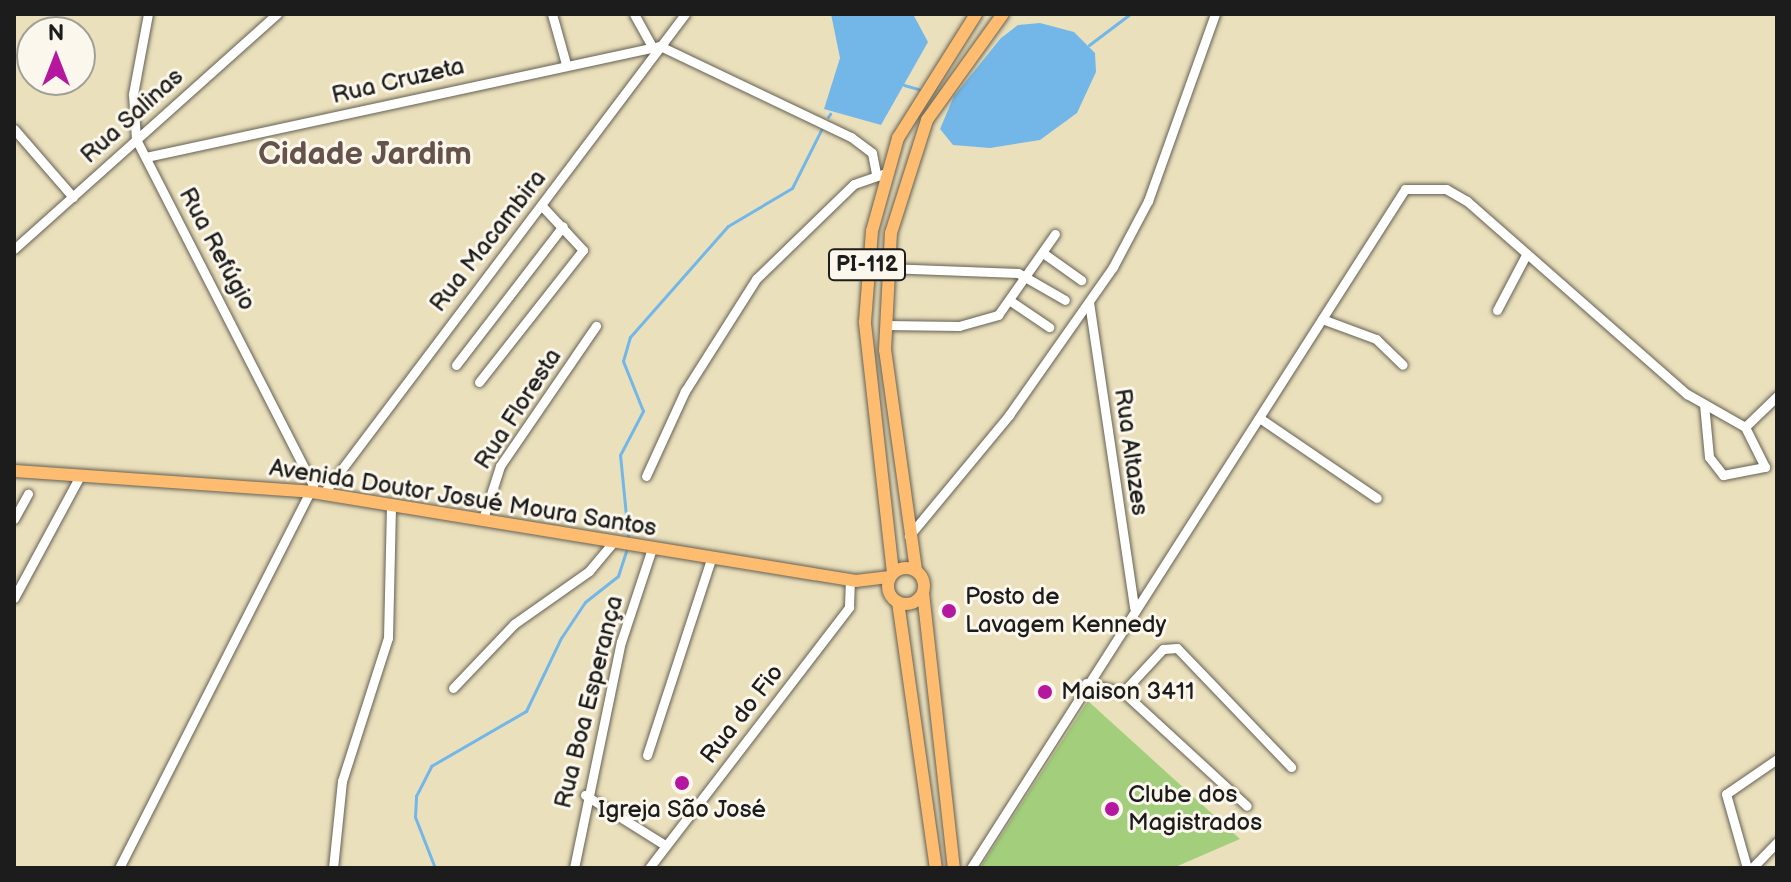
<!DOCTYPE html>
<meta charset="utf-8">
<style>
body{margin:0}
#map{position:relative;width:1791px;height:882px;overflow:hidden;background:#ebe0bc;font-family:"Balsamiq Sans",sans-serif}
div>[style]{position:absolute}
.green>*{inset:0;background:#a3cf7c}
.water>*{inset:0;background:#73b7e9}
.stream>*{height:3px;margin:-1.5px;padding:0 1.5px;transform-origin:1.5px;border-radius:1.5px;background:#73b7e9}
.roads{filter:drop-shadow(0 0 2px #646154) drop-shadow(0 0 2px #646154)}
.minor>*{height:9px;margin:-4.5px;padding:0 4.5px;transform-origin:4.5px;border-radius:4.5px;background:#fff}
.major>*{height:12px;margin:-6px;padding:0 6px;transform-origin:6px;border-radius:6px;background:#fdbc70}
.major>.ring{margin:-6px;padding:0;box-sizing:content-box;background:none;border:12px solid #fdbc70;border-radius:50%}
.dots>*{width:22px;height:22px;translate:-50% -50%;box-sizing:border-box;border:4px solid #fbf7ec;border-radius:50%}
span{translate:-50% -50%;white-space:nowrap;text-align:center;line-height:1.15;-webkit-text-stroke:6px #fbf7ec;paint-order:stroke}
.shield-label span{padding:2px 6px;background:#fbf7ec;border:2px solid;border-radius:6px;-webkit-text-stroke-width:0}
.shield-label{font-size:22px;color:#1c1c1c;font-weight:700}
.street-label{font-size:24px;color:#1c1c1c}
.poi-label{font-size:24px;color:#1c1c1c}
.left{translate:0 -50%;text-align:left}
.district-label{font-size:32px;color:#64524b;font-weight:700}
.frame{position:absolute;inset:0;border:16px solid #1c1c1c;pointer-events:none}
.north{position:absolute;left:16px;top:16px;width:80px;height:80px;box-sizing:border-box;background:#fbf7ec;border:2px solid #a29f99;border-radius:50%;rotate:0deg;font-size:22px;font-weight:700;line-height:32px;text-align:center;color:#1c1c1c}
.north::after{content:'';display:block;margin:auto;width:28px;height:36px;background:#b5179e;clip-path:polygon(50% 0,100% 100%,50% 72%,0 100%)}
</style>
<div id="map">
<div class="green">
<i style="clip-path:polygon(1088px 701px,1240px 839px,1173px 868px,980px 868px)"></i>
</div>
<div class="water">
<i style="clip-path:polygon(831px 14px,913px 14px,928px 42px,881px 125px,824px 109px,840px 58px)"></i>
<i style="clip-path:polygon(1040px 23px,1074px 32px,1095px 53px,1096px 72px,1077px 113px,1040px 140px,990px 148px,953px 145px,940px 129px,954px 96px,1001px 38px,1018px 25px)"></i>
</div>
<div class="stream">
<i style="left:1089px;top:45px;width:51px;rotate:-37.1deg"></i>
<i style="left:904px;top:85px;width:15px;rotate:16deg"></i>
<i style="left:828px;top:117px;width:4px;rotate:-56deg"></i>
<i style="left:628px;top:536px;width:81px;rotate:-95.6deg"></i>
<i style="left:620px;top:455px;width:50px;rotate:-62.4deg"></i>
<i style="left:643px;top:411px;width:54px;rotate:-111.8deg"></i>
<i style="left:623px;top:361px;width:25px;rotate:-74deg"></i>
<i style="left:630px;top:337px;width:148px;rotate:-48.6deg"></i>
<i style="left:728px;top:226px;width:74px;rotate:-30.7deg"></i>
<i style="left:792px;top:188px;width:65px;rotate:-63.4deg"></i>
<i style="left:435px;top:868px;width:55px;rotate:-111.4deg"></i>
<i style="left:415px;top:817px;width:21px;rotate:-87deg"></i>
<i style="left:416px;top:796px;width:34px;rotate:-63deg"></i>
<i style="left:431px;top:766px;width:110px;rotate:-30.1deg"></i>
<i style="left:526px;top:711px;width:81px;rotate:-64.4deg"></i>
<i style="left:561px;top:638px;width:43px;rotate:-56.3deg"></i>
<i style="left:585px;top:602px;width:42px;rotate:-38.2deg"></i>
<i style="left:618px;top:576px;width:26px;rotate:-72deg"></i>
</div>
<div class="roads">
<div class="minor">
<i style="left:552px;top:14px;width:52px;rotate:74.4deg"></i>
<i style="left:634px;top:14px;width:39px;rotate:61deg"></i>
<i style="left:660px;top:46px;width:212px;rotate:25.5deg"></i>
<i style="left:851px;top:137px;width:26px;rotate:37deg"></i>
<i style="left:872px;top:153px;width:21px;rotate:79deg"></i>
<i style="left:14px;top:129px;width:90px;rotate:49.1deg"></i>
<i style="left:146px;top:157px;width:526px;rotate:-12.19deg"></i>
<i style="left:14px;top:249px;width:353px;rotate:-41.8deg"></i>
<i style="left:1043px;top:253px;width:47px;rotate:35.4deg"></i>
<i style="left:886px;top:268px;width:132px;rotate:2.2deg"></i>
<i style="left:1018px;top:273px;width:54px;rotate:29.9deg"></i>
<i style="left:1012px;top:302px;width:45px;rotate:34deg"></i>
<i style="left:1089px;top:302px;width:309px;rotate:81.6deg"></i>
<i style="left:1497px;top:310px;width:62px;rotate:-62.2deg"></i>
<i style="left:1322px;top:319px;width:58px;rotate:20.3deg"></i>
<i style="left:1376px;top:339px;width:37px;rotate:44deg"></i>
<i style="left:885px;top:325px;width:74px;rotate:0.8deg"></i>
<i style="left:959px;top:326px;width:41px;rotate:-15.8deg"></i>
<i style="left:998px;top:315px;width:99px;rotate:-54.9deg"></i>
<i style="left:456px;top:365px;width:175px;rotate:-52.4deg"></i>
<i style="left:479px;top:382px;width:168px;rotate:-51.8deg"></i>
<i style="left:583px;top:250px;width:60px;rotate:-133deg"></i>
<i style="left:1704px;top:404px;width:53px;rotate:84.6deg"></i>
<i style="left:1709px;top:457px;width:23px;rotate:52deg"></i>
<i style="left:1723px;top:475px;width:43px;rotate:-10.8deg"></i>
<i style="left:1765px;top:467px;width:45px;rotate:-116.6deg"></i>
<i style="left:1261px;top:419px;width:140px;rotate:34.3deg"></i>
<i style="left:646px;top:476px;width:94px;rotate:-65.4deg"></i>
<i style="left:685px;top:391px;width:133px;rotate:-57.6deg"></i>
<i style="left:756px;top:279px;width:136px;rotate:-44.1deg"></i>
<i style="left:854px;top:184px;width:36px;rotate:-19deg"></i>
<i style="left:323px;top:494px;width:601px;rotate:-52.98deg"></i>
<i style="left:14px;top:519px;width:29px;rotate:-61deg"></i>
<i style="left:483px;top:519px;width:56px;rotate:-72.2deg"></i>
<i style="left:500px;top:466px;width:170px;rotate:-55.6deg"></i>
<i style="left:909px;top:536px;width:157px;rotate:-50.4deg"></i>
<i style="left:1009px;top:415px;width:181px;rotate:-54.9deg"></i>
<i style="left:1113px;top:267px;width:75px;rotate:-62.1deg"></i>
<i style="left:1148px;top:201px;width:199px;rotate:-70.3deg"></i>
<i style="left:14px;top:598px;width:139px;rotate:-61.6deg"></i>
<i style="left:1086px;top:683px;width:38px;rotate:14deg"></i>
<i style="left:1123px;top:692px;width:168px;rotate:42.6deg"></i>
<i style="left:453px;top:688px;width:88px;rotate:-46.4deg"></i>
<i style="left:514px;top:624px;width:92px;rotate:-35.2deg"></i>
<i style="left:589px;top:571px;width:39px;rotate:-50deg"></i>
<i style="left:1123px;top:692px;width:59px;rotate:-47.1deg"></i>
<i style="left:1163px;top:649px;width:14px;rotate:-4deg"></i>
<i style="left:1177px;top:648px;width:165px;rotate:46.2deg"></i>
<i style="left:647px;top:755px;width:206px;rotate:-71.9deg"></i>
<i style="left:585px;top:795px;width:94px;rotate:32deg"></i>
<i style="left:119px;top:868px;width:429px;rotate:-63.1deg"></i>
<i style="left:313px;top:485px;width:389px;rotate:-117.1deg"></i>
<i style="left:136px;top:139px;width:45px;rotate:-93.8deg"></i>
<i style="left:133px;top:94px;width:81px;rotate:-79.4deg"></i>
<i style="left:333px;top:868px;width:87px;rotate:-84.1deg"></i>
<i style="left:342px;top:781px;width:150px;rotate:-72.2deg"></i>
<i style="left:388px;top:638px;width:134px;rotate:-88.7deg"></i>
<i style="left:574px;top:868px;width:231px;rotate:-78.3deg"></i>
<i style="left:621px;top:642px;width:99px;rotate:-71.7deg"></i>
<i style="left:649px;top:868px;width:329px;rotate:-52.5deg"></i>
<i style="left:849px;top:607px;width:27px;rotate:-88deg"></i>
<i style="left:971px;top:868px;width:806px;rotate:-57.41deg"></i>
<i style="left:1405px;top:189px;width:41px"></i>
<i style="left:1446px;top:189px;width:24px;rotate:30deg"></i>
<i style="left:1467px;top:201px;width:293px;rotate:41.3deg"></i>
<i style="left:1687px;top:394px;width:67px;rotate:29.6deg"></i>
<i style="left:1745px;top:427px;width:45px;rotate:-44.1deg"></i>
<i style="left:1747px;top:868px;width:77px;rotate:-105.8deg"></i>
<i style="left:1726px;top:794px;width:62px;rotate:-34.5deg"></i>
<i style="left:1752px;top:868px;width:36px;rotate:-46deg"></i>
</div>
<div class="major">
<i style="left:14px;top:471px;width:299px;rotate:4deg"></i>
<i style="left:312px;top:492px;width:551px;rotate:9.29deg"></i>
<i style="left:856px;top:581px;width:34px;rotate:-7deg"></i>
<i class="ring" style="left:888px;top:568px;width:24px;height:24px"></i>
<i style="left:916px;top:570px;width:222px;rotate:-98deg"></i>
<i style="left:885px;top:350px;width:117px;rotate:-87.1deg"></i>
<i style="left:891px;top:233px;width:119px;rotate:-72.3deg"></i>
<i style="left:927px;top:120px;width:130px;rotate:-54.4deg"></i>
<i style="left:893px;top:573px;width:253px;rotate:-96.4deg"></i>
<i style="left:865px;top:322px;width:91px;rotate:-85.6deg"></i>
<i style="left:872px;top:231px;width:97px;rotate:-74.4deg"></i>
<i style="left:898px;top:138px;width:146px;rotate:-57.8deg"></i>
<i style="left:923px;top:593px;width:277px;rotate:83.6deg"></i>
<i style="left:898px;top:602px;width:269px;rotate:81.9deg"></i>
</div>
</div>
<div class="dots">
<i style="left:949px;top:611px;background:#b5179e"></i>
<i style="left:1045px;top:692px;background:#b5179e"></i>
<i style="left:682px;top:783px;background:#b5179e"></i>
<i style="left:1112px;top:809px;background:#b5179e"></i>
</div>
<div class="shield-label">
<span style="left:867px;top:265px">PI-112</span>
</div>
<div class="street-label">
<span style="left:398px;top:81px;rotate:-13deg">Rua Cruzeta</span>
<span style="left:132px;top:116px;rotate:-42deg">Rua Salinas</span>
<span style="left:488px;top:241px;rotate:-52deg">Rua Macambira</span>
<span style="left:217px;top:249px;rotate:62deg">Rua Refúgio</span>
<span style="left:518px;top:409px;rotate:-57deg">Rua Floresta</span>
<span style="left:1131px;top:452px;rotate:82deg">Rua Altazes</span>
<span style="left:463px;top:498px;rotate:9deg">Avenida Doutor Josué Moura Santos</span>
<span style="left:589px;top:702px;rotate:-76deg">Rua Boa Esperança</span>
<span style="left:742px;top:714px;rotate:-52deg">Rua do Fio</span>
</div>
<div class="poi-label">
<span class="left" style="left:965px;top:611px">Posto de<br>Lavagem Kennedy</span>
<span class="left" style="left:1061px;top:692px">Maison 3411</span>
<span class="left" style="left:1128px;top:809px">Clube dos<br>Magistrados</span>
<span style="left:682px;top:810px">Igreja São José</span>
</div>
<div class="district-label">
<span style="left:365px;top:155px">Cidade Jardim</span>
</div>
<div class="frame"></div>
<div class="north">N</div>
</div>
